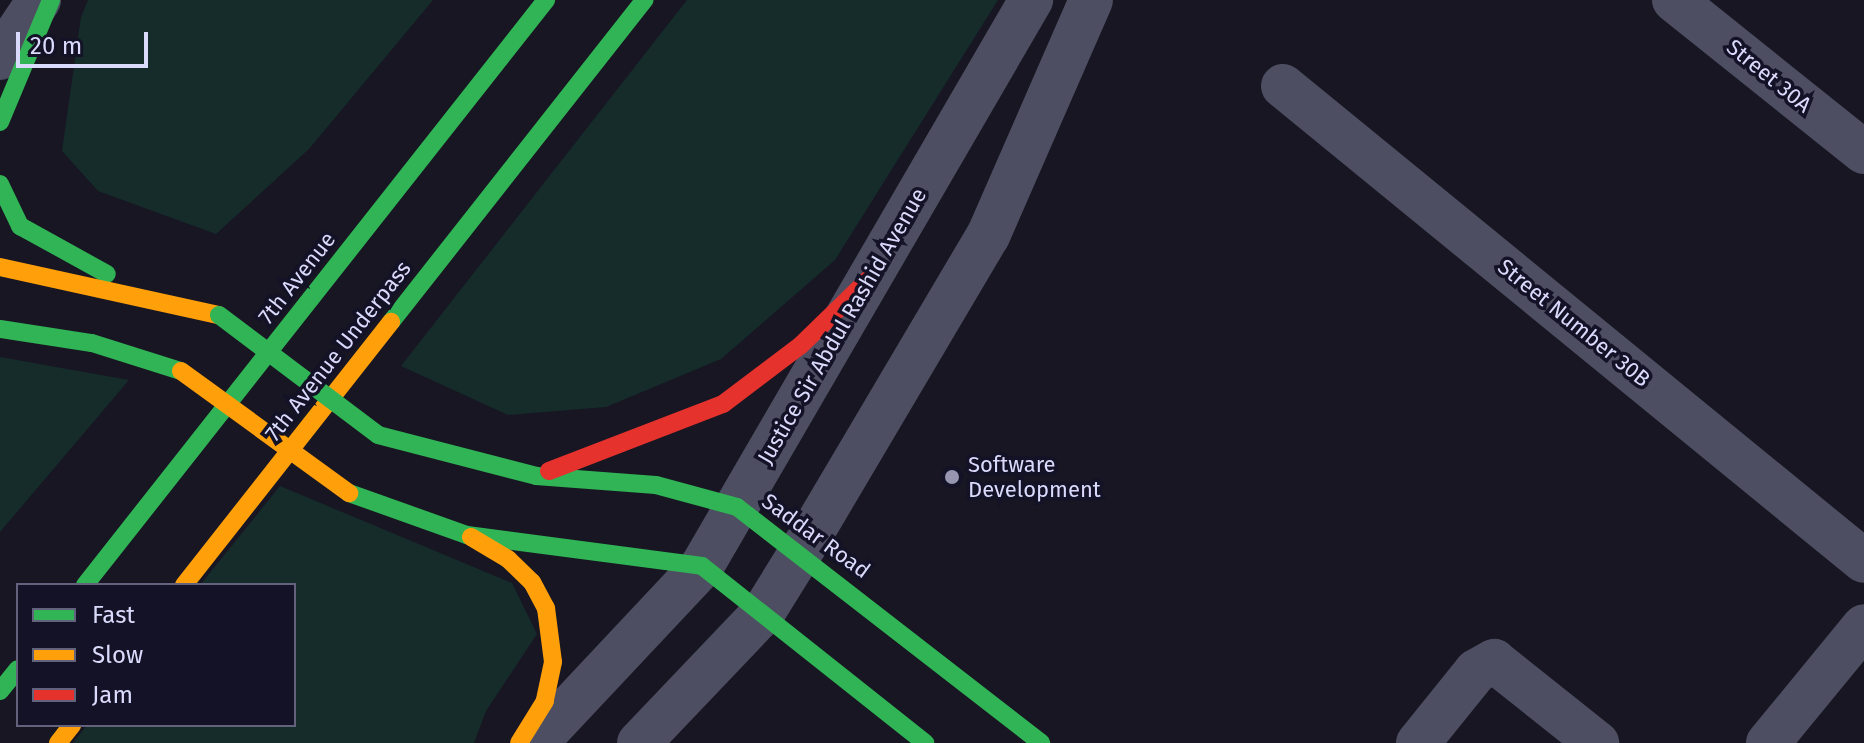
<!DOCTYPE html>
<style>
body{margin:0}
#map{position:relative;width:1864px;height:743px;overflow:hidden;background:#171622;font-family:"Fira Sans",sans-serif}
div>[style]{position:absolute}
.green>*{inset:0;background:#152c2b}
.street>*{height:44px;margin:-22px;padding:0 22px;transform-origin:22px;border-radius:22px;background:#4d4e61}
.fast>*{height:18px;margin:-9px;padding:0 9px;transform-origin:9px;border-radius:9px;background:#30b455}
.slow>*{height:18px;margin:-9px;padding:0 9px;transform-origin:9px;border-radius:9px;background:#ff9f0a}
.jam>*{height:18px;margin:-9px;padding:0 9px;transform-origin:9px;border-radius:9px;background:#e5322d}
.fast-bridge>*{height:18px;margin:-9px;padding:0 9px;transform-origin:9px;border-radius:9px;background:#30b455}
.slow-bridge>*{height:18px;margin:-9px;padding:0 9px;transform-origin:9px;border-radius:9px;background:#ff9f0a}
.dots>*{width:22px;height:22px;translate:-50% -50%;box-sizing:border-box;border:4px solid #131226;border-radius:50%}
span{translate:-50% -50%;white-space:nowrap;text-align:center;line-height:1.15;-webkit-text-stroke:7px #131226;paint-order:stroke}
.street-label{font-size:22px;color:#dadbfc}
.poi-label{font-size:22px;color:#dadbfc}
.left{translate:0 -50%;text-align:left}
.legend{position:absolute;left:16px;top:583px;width:280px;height:144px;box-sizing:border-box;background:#131226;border:2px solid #63627c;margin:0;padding:10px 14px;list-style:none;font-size:24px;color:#dadbfc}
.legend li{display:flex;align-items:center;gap:16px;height:40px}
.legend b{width:40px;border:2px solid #63627c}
.scale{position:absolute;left:16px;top:32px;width:132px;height:36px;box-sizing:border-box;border:4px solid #dadbfc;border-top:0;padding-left:10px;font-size:24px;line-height:28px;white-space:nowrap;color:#dadbfc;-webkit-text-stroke:6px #131226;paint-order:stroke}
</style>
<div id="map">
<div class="green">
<i style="clip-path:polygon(88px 0,433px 0,309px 149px,216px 234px,98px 191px,62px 151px,81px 17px)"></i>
<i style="clip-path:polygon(687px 0,998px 0,835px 260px,721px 359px,606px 407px,508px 415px,401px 366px)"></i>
<i style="clip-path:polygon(0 357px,129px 380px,0 532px)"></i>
<i style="clip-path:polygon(280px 486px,512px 583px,537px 634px,486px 711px,474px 743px,73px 743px,87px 725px,294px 725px,294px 585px,200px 585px)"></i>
</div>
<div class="street">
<i style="left:1674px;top:0;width:243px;rotate:38.7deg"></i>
<i style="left:0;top:58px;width:70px;rotate:-56.1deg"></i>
<i style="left:1283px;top:86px;width:750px;rotate:39.27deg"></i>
<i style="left:536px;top:743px;width:243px;rotate:-46.8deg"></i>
<i style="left:702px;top:566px;width:655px;rotate:-59.83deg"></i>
<i style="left:639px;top:743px;width:180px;rotate:-46.4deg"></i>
<i style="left:763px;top:613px;width:68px;rotate:-58.2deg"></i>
<i style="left:799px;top:555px;width:371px;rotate:-59.4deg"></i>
<i style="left:988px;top:236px;width:257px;rotate:-66.4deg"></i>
<i style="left:1418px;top:743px;width:92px;rotate:-51.1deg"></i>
<i style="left:1476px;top:671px;width:21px;rotate:-29deg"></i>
<i style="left:1494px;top:661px;width:132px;rotate:38.5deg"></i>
<i style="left:1768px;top:743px;width:151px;rotate:-50.6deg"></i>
</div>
<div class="fast">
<i style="left:0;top:122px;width:132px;rotate:-67.3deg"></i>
<i style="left:0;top:184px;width:47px;rotate:64.5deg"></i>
<i style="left:20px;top:226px;width:99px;rotate:28.9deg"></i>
<i style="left:391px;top:322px;width:410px;rotate:-51.8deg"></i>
<i style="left:0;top:329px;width:93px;rotate:8.7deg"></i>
<i style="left:92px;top:343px;width:93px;rotate:17.5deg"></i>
<i style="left:378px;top:435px;width:163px;rotate:14.5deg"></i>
<i style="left:536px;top:476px;width:120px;rotate:4.3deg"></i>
<i style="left:656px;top:485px;width:84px;rotate:15.2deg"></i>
<i style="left:737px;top:507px;width:385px;rotate:37.8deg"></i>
<i style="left:349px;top:493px;width:125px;rotate:19.6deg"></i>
<i style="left:467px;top:535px;width:237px;rotate:7.5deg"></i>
<i style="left:702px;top:566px;width:285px;rotate:38.4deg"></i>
<i style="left:85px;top:585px;width:745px;rotate:-51.76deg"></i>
<i style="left:0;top:691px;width:28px;rotate:-51deg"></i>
</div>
<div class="slow">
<i style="left:0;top:267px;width:224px;rotate:12.4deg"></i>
<i style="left:471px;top:537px;width:43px;rotate:30.7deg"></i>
<i style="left:508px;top:559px;width:33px;rotate:44deg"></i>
<i style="left:532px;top:582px;width:30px;rotate:62deg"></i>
<i style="left:546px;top:608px;width:54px;rotate:82.6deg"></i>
<i style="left:553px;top:662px;width:40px;rotate:102deg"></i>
<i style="left:545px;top:701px;width:49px;rotate:121.8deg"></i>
<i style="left:184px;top:585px;width:335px;rotate:-51.8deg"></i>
<i style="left:58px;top:743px;width:23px;rotate:-52deg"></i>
</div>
<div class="jam">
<i style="left:549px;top:471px;width:186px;rotate:-21.1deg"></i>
<i style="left:723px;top:404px;width:98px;rotate:-37.1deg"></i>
<i style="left:801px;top:345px;width:99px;rotate:-44.2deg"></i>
</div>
<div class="fast-bridge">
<i style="left:219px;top:315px;width:199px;rotate:37deg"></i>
</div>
<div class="slow-bridge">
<i style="left:181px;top:371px;width:208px;rotate:36deg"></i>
</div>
<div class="dots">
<i style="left:952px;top:477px;background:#9696b0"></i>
</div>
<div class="street-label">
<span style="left:1769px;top:76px;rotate:39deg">Street 30A</span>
<span style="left:297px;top:278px;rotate:-52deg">7th Avenue</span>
<span style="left:1574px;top:323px;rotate:39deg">Street Number 30B</span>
<span style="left:842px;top:326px;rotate:-60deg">Justice Sir Abdul Rashid Avenue</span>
<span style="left:338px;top:351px;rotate:-52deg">7th Avenue Underpass</span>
<span style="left:816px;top:536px;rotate:36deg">Saddar Road</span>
</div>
<div class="poi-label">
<span class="left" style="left:968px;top:477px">Software<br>Development</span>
</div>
<ul class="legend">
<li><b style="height:10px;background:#30b455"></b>Fast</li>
<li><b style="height:10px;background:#ff9f0a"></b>Slow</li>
<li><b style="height:10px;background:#e5322d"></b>Jam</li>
</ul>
<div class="scale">20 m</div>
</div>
